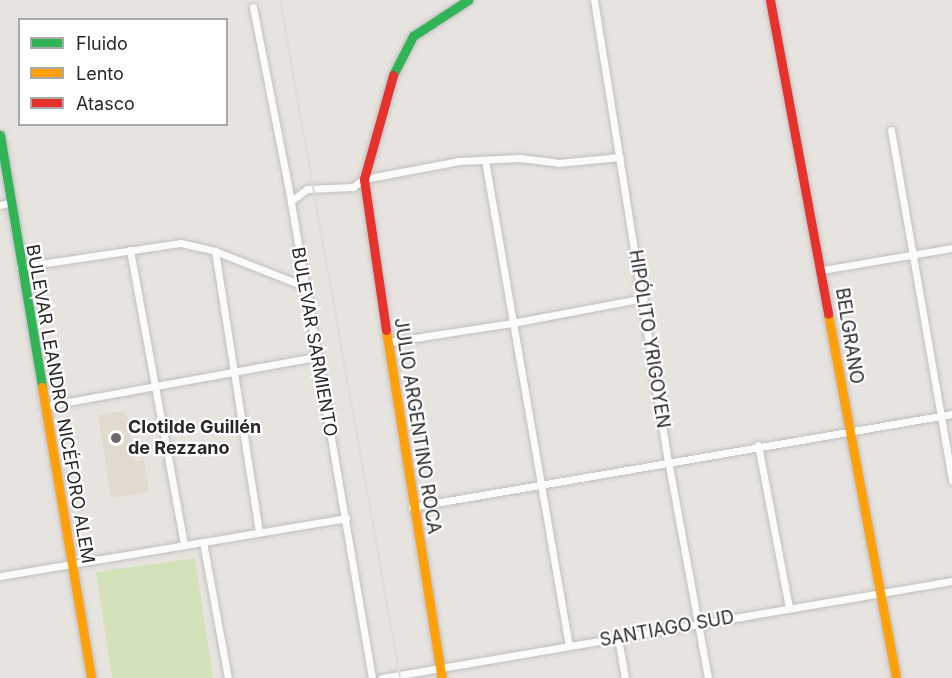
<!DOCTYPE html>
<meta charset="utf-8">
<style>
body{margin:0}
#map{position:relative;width:952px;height:678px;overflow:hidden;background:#e7e4e0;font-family:Inter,sans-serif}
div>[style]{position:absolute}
.education>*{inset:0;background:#e1dbcf}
.pitch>*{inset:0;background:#d4e2ba}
.roads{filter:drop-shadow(0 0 2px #c1c0c1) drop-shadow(0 0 2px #c1c0c1)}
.street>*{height:7px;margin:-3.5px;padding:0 3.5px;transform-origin:3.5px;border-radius:3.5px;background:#fbfbfa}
.fast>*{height:9px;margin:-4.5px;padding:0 4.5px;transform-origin:4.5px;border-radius:4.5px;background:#30b455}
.slow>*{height:9px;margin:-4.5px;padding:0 4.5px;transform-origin:4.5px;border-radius:4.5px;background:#ff9f0a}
.jam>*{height:9px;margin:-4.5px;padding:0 4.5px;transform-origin:4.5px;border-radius:4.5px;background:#e5322d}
.rail>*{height:2px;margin:-1px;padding:0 1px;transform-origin:1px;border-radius:1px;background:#ddddde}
.dots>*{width:16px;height:16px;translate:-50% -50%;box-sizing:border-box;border:3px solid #fff;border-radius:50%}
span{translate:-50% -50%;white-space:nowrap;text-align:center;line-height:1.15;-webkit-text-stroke:4.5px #fff;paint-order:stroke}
.street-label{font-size:18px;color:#292929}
.poi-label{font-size:18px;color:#292929;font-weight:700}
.left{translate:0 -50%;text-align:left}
.legend{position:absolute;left:18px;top:18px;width:210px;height:108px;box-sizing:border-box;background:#fff;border:2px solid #a9a9a9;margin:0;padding:8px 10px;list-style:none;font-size:18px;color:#292929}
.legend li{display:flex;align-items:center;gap:12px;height:30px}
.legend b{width:30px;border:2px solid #a9a9a9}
</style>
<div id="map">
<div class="education">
<i style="clip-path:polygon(126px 411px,135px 461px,144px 460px,149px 492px,111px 498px,98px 415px)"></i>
</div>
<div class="pitch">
<i style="clip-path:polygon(195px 558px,213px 678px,112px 678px,96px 572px)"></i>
</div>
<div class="roads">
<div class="street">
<i style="left:594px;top:0;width:466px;rotate:80.9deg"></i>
<i style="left:668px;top:460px;width:222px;rotate:79.6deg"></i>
<i style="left:253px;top:7px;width:181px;rotate:78.9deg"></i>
<i style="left:288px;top:185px;width:500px;rotate:80.33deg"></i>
<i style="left:891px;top:130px;width:356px;rotate:80.1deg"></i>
<i style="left:485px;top:160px;width:493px;rotate:80.2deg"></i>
<i style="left:291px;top:201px;width:20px;rotate:-37deg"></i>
<i style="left:307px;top:189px;width:46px;rotate:-2.5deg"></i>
<i style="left:353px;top:187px;width:14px;rotate:-36deg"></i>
<i style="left:364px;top:179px;width:97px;rotate:-10.7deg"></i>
<i style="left:459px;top:161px;width:61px;rotate:-2.8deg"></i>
<i style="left:520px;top:158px;width:38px;rotate:7deg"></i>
<i style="left:558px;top:163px;width:62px;rotate:-5.5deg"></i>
<i style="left:0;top:205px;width:9px;rotate:-13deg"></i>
<i style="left:130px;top:250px;width:300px;rotate:79.6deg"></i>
<i style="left:215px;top:251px;width:284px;rotate:81.1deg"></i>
<i style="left:20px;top:267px;width:163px;rotate:-8.5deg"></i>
<i style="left:181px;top:243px;width:35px;rotate:13deg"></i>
<i style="left:215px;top:251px;width:96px;rotate:21.5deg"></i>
<i style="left:822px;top:270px;width:132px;rotate:-9.6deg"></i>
<i style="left:388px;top:342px;width:125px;rotate:-8.7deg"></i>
<i style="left:512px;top:323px;width:134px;rotate:-10.7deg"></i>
<i style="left:46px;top:406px;width:273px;rotate:-10.3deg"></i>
<i style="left:758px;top:445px;width:166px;rotate:79.2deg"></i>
<i style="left:412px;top:507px;width:548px;rotate:-9.77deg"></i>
<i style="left:203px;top:542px;width:138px;rotate:79.6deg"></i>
<i style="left:0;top:576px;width:351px;rotate:-9.5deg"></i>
<i style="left:618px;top:638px;width:41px;rotate:80.1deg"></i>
<i style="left:382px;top:678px;width:578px;rotate:-9.66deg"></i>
</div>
<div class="fast">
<i style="left:393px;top:75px;width:44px;rotate:-62.9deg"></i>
<i style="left:413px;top:36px;width:66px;rotate:-33.2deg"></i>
<i style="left:0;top:135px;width:255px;rotate:80.5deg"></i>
</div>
<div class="slow">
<i style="left:828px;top:314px;width:370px;rotate:79.4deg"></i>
<i style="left:386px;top:330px;width:352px;rotate:80.9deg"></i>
<i style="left:42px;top:387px;width:295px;rotate:80.4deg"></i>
</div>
<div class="jam">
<i style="left:770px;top:0;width:319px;rotate:79.5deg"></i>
<i style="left:386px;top:330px;width:153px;rotate:-98.3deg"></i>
<i style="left:364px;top:179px;width:108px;rotate:-74.4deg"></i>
</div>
</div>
<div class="rail">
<i style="left:280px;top:0;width:689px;rotate:79.96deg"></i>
</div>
<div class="dots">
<i style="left:116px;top:438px;background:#6c6a69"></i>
</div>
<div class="street-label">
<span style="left:849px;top:336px;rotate:81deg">BELGRANO</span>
<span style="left:649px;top:339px;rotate:81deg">HIPÓLITO YRIGOYEN</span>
<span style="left:314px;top:342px;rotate:80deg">BULEVAR SARMIENTO</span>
<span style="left:60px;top:404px;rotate:80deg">BULEVAR LEANDRO NICÉFORO ALEM</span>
<span style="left:417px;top:426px;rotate:81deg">JULIO ARGENTINO ROCA</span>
<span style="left:667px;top:629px;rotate:-10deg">SANTIAGO SUD</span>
</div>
<div class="poi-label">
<span class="left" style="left:128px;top:438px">Clotilde Guillén<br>de Rezzano</span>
</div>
<ul class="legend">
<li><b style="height:8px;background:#30b455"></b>Fluido</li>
<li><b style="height:8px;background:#ff9f0a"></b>Lento</li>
<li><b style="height:8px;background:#e5322d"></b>Atasco</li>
</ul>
</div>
